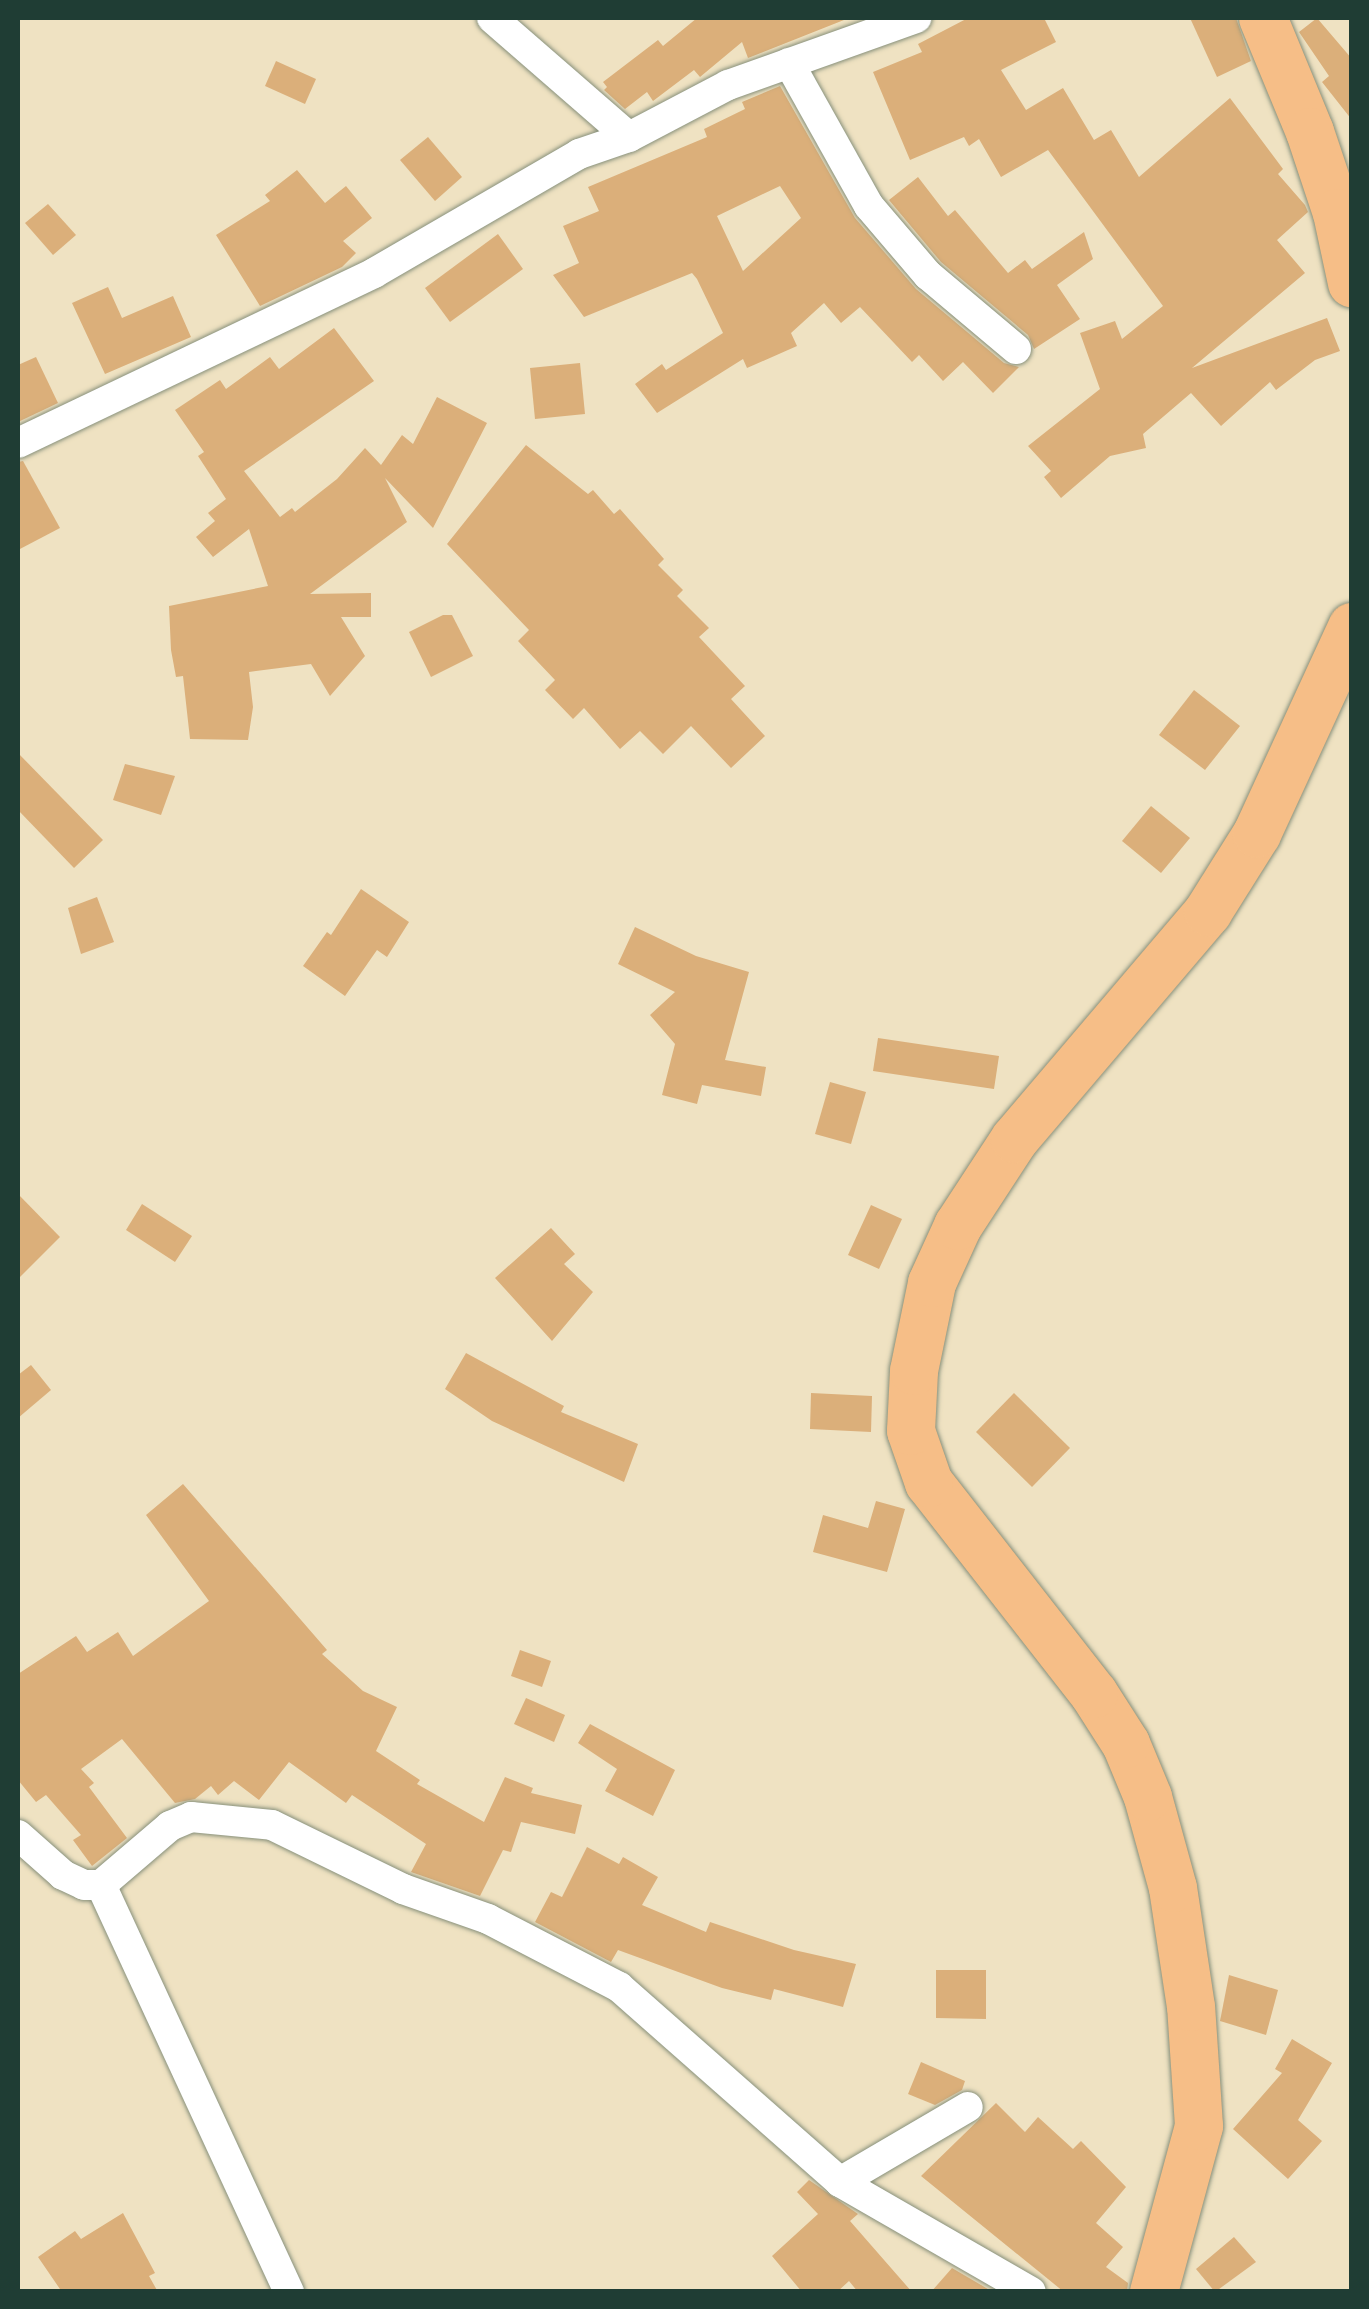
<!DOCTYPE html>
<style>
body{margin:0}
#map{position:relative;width:1369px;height:2309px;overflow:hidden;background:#efe2c2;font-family:Vollkorn,serif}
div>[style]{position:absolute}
.building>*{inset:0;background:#dbaf7a}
.roads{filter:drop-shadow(0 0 2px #87907b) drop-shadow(0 0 2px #87907b)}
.street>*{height:30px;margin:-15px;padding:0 15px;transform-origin:15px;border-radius:15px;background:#fff}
.primary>*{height:48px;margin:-24px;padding:0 24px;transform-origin:24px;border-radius:24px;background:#f6be87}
span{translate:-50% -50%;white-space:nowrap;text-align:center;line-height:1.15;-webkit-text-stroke:8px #fcf5e5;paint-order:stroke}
.frame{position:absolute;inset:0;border:20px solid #1f3d34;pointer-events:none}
</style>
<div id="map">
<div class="building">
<i style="clip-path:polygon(697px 18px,849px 18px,748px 58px,742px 42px,700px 77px,694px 70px,653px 101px,647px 92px,625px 109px,604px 90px,607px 87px,603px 82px,658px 40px,663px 46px)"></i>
<i style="clip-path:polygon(968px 18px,1044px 18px,1056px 42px,1001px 70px,1026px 110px,1063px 88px,1094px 140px,1111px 130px,1139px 177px,1230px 98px,1283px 169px,1278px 174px,1305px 205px,1308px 212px,1277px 240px,1305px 273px,1192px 368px,1327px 318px,1340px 351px,1315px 360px,1276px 390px,1270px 382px,1221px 426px,1191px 393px,1143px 434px,1146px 448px,1110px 456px,1061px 498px,1044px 477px,1051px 471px,1028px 446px,1100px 389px,1080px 333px,1115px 321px,1122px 339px,1163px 306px,1048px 150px,1001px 177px,979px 139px,969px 146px,964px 137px,910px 160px,873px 72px,922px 52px,918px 44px)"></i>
<i style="clip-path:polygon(1190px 18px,1236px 18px,1251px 61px,1217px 77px)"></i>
<i style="clip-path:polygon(1317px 18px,1352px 59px,1352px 120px,1322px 82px,1329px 76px,1299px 32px)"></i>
<i style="clip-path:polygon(276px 61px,316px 79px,305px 104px,265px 86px)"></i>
<i style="clip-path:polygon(evenodd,780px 86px,855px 218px,916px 289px,1004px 363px,1019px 367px,993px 393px,963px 362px,943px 381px,919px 355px,912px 362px,860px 307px,841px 323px,824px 303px,791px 333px,797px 346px,747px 368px,743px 359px,657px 413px,635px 384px,662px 364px,666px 370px,723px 333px,697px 279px,692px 273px,584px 317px,553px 275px,579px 263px,563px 226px,599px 211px,588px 187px,707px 137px,704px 129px,745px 109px,742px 102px,780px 86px,780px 186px,801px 218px,743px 271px,717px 216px,780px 186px)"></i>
<i style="clip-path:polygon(428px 137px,462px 177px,435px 201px,400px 160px)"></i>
<i style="clip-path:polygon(297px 170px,325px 203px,346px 186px,372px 218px,343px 241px,356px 253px,342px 267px,260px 306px,216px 235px,270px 201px,265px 195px)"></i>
<i style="clip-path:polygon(918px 177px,948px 216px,955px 210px,1008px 273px,1025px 260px,1032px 269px,1084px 232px,1093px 259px,1057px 285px,1080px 319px,1034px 349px,1028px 335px,941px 262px,889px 200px)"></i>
<i style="clip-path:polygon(48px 204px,76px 235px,53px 255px,25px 223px)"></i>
<i style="clip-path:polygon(498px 234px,523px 269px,450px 322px,425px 288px)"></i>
<i style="clip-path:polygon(108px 287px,122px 318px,173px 296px,191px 337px,105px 374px,72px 303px)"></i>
<i style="clip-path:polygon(334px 328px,374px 381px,244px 471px,280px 517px,292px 508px,295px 512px,337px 479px,365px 448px,381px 465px,402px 435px,413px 444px,437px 397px,487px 423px,433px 528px,385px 478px,407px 522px,310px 594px,371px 593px,371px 617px,341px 617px,365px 656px,330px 696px,311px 664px,249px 672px,253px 707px,248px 740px,190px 739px,183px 676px,176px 677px,171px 650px,169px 606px,268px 586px,249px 529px,213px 557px,196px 537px,215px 521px,208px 513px,226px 499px,198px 456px,204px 452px,175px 410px,220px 380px,226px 389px,270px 357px,279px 369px)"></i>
<i style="clip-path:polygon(36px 357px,58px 403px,18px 422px,18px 365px)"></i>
<i style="clip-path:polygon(580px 363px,585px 414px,535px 419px,530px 368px)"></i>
<i style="clip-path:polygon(526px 445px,588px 494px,593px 490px,614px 514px,620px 509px,664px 559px,658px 565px,683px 590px,677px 596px,709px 628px,699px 637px,745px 686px,731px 699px,765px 736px,731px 768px,691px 726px,663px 754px,640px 731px,620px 749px,584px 708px,573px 719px,545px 690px,555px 680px,518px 641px,529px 630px,447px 544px)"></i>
<i style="clip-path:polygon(23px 461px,60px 528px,18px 550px,18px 462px)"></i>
<i style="clip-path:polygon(443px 615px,452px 615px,473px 656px,431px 677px,409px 632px)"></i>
<i style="clip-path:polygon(1194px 690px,1240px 726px,1205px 770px,1159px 735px)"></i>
<i style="clip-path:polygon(18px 753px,103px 840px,74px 868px,18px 810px)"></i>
<i style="clip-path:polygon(125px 764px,175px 776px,161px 815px,113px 800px)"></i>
<i style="clip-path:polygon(1151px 806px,1190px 838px,1161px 873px,1122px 841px)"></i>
<i style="clip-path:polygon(361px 889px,409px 922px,387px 957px,377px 950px,345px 996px,303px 966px,327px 932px,331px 935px)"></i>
<i style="clip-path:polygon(97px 897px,114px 942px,81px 954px,68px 908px)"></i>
<i style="clip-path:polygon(635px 927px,696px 956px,749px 972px,725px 1060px,766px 1067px,761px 1096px,702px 1085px,697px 1104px,662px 1095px,675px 1044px,650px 1015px,675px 992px,618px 964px)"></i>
<i style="clip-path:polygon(878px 1038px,999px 1056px,994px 1089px,873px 1071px)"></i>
<i style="clip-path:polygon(830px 1082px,866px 1092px,851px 1144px,815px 1134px)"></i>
<i style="clip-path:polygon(18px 1194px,60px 1237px,18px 1279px)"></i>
<i style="clip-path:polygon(142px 1204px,192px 1236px,175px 1262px,126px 1230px)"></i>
<i style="clip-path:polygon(871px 1205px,902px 1219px,879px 1269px,848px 1255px)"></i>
<i style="clip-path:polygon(551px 1228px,575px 1254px,564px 1264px,593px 1292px,552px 1341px,495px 1278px)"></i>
<i style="clip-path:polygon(466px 1353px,564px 1406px,561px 1412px,638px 1444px,624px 1482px,492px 1421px,445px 1389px)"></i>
<i style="clip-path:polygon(31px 1365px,51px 1390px,18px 1418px,18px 1375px)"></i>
<i style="clip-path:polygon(811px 1393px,872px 1396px,871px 1432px,810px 1429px)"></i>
<i style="clip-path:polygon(1014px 1393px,1070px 1448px,1032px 1487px,976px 1432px)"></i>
<i style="clip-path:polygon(183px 1484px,327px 1650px,322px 1654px,363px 1691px,397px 1707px,376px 1751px,420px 1780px,417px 1784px,484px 1822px,505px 1777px,533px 1788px,531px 1793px,582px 1805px,575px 1834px,521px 1822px,511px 1852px,503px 1850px,480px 1896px,411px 1872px,426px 1844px,352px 1795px,346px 1803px,289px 1762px,259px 1800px,234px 1781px,218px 1795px,211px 1786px,195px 1799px,175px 1803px,122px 1739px,81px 1769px,94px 1783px,89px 1787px,127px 1838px,92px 1866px,73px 1840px,81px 1835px,46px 1795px,36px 1802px,18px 1780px,18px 1674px,76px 1636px,87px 1652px,118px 1632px,133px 1656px,209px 1601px,146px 1515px)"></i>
<i style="clip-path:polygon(876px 1501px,905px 1509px,887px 1572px,813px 1552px,823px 1515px,868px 1528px)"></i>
<i style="clip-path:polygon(520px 1650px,551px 1661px,542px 1687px,511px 1676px)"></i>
<i style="clip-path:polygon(526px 1698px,565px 1715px,554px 1742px,514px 1724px)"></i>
<i style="clip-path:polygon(590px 1724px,675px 1770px,653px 1816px,605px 1791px,617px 1769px,578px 1743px)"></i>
<i style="clip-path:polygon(587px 1847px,619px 1864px,623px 1857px,658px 1877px,642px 1905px,706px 1932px,710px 1922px,794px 1950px,856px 1964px,843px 2007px,774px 1989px,771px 2000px,722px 1988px,618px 1950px,611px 1962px,535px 1922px,551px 1892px,562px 1897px)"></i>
<i style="clip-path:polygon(936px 1970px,986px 1970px,986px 2019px,936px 2018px)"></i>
<i style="clip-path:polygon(1229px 1975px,1278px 1990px,1266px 2035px,1220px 2021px)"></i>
<i style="clip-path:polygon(1292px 2039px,1332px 2063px,1298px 2120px,1322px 2141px,1288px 2179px,1233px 2129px,1282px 2073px,1275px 2069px)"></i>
<i style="clip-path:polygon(921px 2062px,965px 2081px,962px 2090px,935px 2105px,908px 2094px)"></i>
<i style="clip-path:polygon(996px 2103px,1025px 2132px,1038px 2117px,1073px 2149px,1081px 2141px,1126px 2187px,1096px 2223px,1123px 2247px,1106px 2267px,1128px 2283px,1127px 2292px,1064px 2292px,921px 2176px)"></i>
<i style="clip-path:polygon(809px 2180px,858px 2214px,850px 2221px,912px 2292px,858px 2292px,849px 2281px,837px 2292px,802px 2292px,772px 2256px,818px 2214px,797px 2192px)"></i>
<i style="clip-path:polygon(123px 2213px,155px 2273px,149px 2276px,158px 2292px,62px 2292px,38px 2257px,75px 2231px,81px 2239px)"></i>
<i style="clip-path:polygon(1234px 2237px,1256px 2262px,1215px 2292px,1196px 2269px)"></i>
<i style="clip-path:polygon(952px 2268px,993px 2292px,931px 2292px)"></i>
</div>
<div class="roads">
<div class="street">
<i style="left:492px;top:18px;width:181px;rotate:41deg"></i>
<i style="left:789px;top:63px;width:164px;rotate:60.8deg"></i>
<i style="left:869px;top:206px;width:91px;rotate:49.5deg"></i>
<i style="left:928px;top:275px;width:115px;rotate:40.1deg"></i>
<i style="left:18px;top:443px;width:395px;rotate:-25.5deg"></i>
<i style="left:374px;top:273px;width:237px;rotate:-30.1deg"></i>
<i style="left:579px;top:154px;width:53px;rotate:-18.8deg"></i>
<i style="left:629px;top:137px;width:112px;rotate:-27.7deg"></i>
<i style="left:728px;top:85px;width:200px;rotate:-19.6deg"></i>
<i style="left:18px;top:1835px;width:60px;rotate:41.6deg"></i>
<i style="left:63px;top:1875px;width:23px;rotate:25deg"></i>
<i style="left:84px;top:1885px;width:17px"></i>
<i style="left:101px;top:1885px;width:91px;rotate:-40.5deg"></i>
<i style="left:170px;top:1826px;width:23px;rotate:-23deg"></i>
<i style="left:191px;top:1817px;width:81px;rotate:5.6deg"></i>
<i style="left:272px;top:1825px;width:146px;rotate:26deg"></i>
<i style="left:403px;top:1889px;width:90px;rotate:19.4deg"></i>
<i style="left:488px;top:1919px;width:148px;rotate:27.4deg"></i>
<i style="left:619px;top:1987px;width:295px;rotate:41.4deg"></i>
<i style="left:840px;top:2182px;width:220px;rotate:29.9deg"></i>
<i style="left:101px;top:1885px;width:448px;rotate:65.2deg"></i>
<i style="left:840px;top:2182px;width:148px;rotate:-30.4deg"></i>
</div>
<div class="primary">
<i style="left:1263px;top:18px;width:123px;rotate:67.6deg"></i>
<i style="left:1310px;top:132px;width:85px;rotate:71.6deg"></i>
<i style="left:1337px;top:213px;width:72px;rotate:77.9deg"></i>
<i style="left:1154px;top:2292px;width:172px;rotate:-74.8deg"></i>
<i style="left:1199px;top:2126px;width:119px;rotate:-93.8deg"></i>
<i style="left:1191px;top:2007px;width:120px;rotate:-98.6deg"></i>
<i style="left:1173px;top:1888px;width:94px;rotate:-105.4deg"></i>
<i style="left:1148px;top:1797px;width:57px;rotate:-112.5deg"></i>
<i style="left:1126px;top:1744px;width:59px;rotate:-122.6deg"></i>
<i style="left:1094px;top:1694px;width:268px;rotate:-128deg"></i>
<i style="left:929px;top:1483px;width:55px;rotate:-109.1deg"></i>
<i style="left:911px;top:1431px;width:60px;rotate:-87.1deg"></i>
<i style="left:914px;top:1371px;width:90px;rotate:-78.4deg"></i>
<i style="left:932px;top:1283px;width:63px;rotate:-65.5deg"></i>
<i style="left:958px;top:1226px;width:104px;rotate:-56.8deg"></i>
<i style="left:1015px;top:1139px;width:298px;rotate:-49.6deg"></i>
<i style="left:1208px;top:912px;width:92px;rotate:-57.9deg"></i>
<i style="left:1257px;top:834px;width:228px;rotate:-65.3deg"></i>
</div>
</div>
<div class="frame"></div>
</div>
